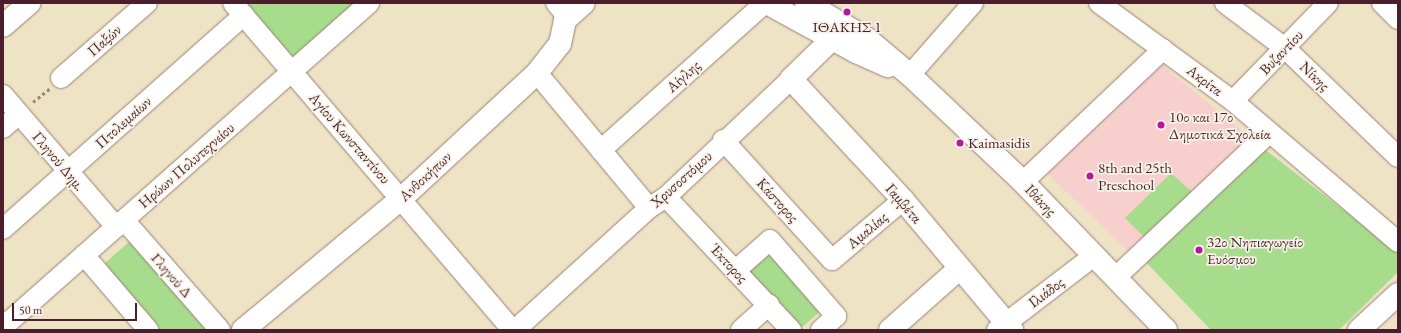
<!DOCTYPE html>
<meta charset="utf-8">
<style>
body{margin:0}
#map{position:relative;width:1401px;height:333px;overflow:hidden;background:#eee3c5;font-family:"EB Garamond",serif}
div>[style]{position:absolute}
.built>*{inset:0;background:#f7d0ce}
.green>*{inset:0;background:#a6dc8c}
.path>*{height:2.5px;margin-top:-1.25px;transform-origin:0;background:repeating-linear-gradient(90deg,#9c8178 0 3px,transparent 0 6px)}
.roads{filter:drop-shadow(0 0 1px #9c8178) drop-shadow(0 0 1px #9c8178)}
.street>*{height:20px;margin:-10px;padding:0 10px;transform-origin:10px;border-radius:10px;background:#fff}
.secondary>*{height:22px;margin:-11px;padding:0 11px;transform-origin:11px;border-radius:11px;background:#fff}
.dots>*{width:11px;height:11px;translate:-50% -50%;box-sizing:border-box;border:2px solid #f7f3e8;border-radius:50%}
span{translate:-50% -50%;white-space:nowrap;text-align:center;line-height:1.15;-webkit-text-stroke:3.5px #f7f3e8;paint-order:stroke}
.poi-label{font-size:15px;color:#4a1f2b}
.left{translate:0 -50%;text-align:left}
.street-label{font-size:15px;color:#4a1f2b}
.frame{position:absolute;inset:0;border:4px solid #4a1f2b;pointer-events:none}
.scale{position:absolute;left:12px;top:303px;width:125px;height:18px;box-sizing:border-box;border:2px solid #4a1f2b;border-top:0;padding-left:5px;font-size:12px;line-height:14px;white-space:nowrap;color:#4a1f2b;-webkit-text-stroke:3px #f7f3e8;paint-order:stroke}
</style>
<div id="map">
<div class="built">
<i style="clip-path:polygon(1158px 62px,1255px 141px,1134px 257px,1045px 171px)"></i>
</div>
<div class="green">
<i style="clip-path:polygon(243px 3px,357px 3px,295px 61px)"></i>
<i style="clip-path:polygon(1259px 145px,1398px 252px,1398px 272px,1339px 330px,1211px 330px,1140px 256px)"></i>
<i style="clip-path:polygon(1171px 173px,1193px 193px,1146px 239px,1125px 218px)"></i>
<i style="clip-path:polygon(130px 241px,209px 330px,159px 330px,103px 265px)"></i>
<i style="clip-path:polygon(770px 249px,823px 309px,800px 329px,747px 269px)"></i>
</div>
<div class="path">
<i style="left:33px;top:102px;width:21px;rotate:-39deg"></i>
</div>
<div class="roads">
<div class="street">
<i style="left:233px;top:3px;width:430px;rotate:49.5deg"></i>
<i style="left:556px;top:3px;width:18px;rotate:49deg"></i>
<i style="left:1099px;top:3px;width:166px;rotate:36.2deg"></i>
<i style="left:1233px;top:101px;width:217px;rotate:40.5deg"></i>
<i style="left:1225px;top:3px;width:75px;rotate:36.9deg"></i>
<i style="left:1285px;top:48px;width:157px;rotate:44deg"></i>
<i style="left:1382px;top:3px;width:23px;rotate:45deg"></i>
<i style="left:537px;top:73px;width:175px;rotate:50.3deg"></i>
<i style="left:910px;top:75px;width:96px;rotate:-48.8deg"></i>
<i style="left:61px;top:78px;width:114px;rotate:-41.1deg"></i>
<i style="left:3px;top:95px;width:174px;rotate:49.4deg"></i>
<i style="left:1233px;top:101px;width:136px;rotate:-45.9deg"></i>
<i style="left:3px;top:128px;width:21px;rotate:-41deg"></i>
<i style="left:723px;top:140px;width:162px;rotate:47.8deg"></i>
<i style="left:832px;top:260px;width:93px;rotate:-40.2deg"></i>
<i style="left:601px;top:150px;width:220px;rotate:-41.9deg"></i>
<i style="left:1023px;top:182px;width:193px;rotate:-43.5deg"></i>
<i style="left:666px;top:197px;width:183px;rotate:46.8deg"></i>
<i style="left:124px;top:220px;width:146px;rotate:48.9deg"></i>
<i style="left:3px;top:229px;width:322px;rotate:-41.6deg"></i>
<i style="left:84px;top:255px;width:99px;rotate:49.5deg"></i>
<i style="left:736px;top:270px;width:45px;rotate:-41.4deg"></i>
<i style="left:770px;top:240px;width:101px;rotate:49deg"></i>
<i style="left:836px;top:316px;width:21px;rotate:137deg"></i>
<i style="left:1116px;top:277px;width:210px;rotate:-43.3deg"></i>
<i style="left:3px;top:327px;width:489px;rotate:-41.5deg"></i>
<i style="left:515px;top:330px;width:181px;rotate:-42.3deg"></i>
<i style="left:649px;top:208px;width:20px;rotate:-33deg"></i>
<i style="left:666px;top:197px;width:172px;rotate:-43.3deg"></i>
<i style="left:741px;top:330px;width:38px;rotate:-42deg"></i>
<i style="left:997px;top:330px;width:123px;rotate:-37.4deg"></i>
</div>
<div class="secondary">
<i style="left:767px;top:3px;width:102px;rotate:28.8deg"></i>
<i style="left:856px;top:52px;width:35px;rotate:24deg"></i>
<i style="left:806px;top:3px;width:69px;rotate:30.3deg"></i>
<i style="left:866px;top:38px;width:57px;rotate:40.1deg"></i>
<i style="left:910px;top:75px;width:156px;rotate:43.4deg"></i>
<i style="left:1023px;top:182px;width:206px;rotate:46deg"></i>
<i style="left:843px;top:24px;width:19px;rotate:126deg"></i>
<i style="left:832px;top:39px;width:57px;rotate:135.7deg"></i>
<i style="left:791px;top:79px;width:165px;rotate:47.2deg"></i>
<i style="left:903px;top:200px;width:170px;rotate:50deg"></i>
<i style="left:3px;top:26px;width:35px;rotate:-41deg"></i>
<i style="left:243px;top:330px;width:207px;rotate:-39.7deg"></i>
<i style="left:402px;top:198px;width:184px;rotate:-42.8deg"></i>
<i style="left:537px;top:73px;width:37px;rotate:-52deg"></i>
<i style="left:560px;top:44px;width:25px;rotate:-78deg"></i>
<i style="left:565px;top:20px;width:25px;rotate:-42deg"></i>
<i style="left:890px;top:330px;width:92px;rotate:-41.5deg"></i>
<i style="left:1359px;top:330px;width:53px;rotate:-42.7deg"></i>
</div>
</div>
<div class="dots">
<i style="left:847px;top:12px;background:#b5179e"></i>
<i style="left:1161px;top:125px;background:#b5179e"></i>
<i style="left:960px;top:143px;background:#b5179e"></i>
<i style="left:1090px;top:176px;background:#b5179e"></i>
<i style="left:1199px;top:250px;background:#b5179e"></i>
</div>
<div class="poi-label">
<span style="left:847px;top:27px">ΙΘΑΚΗΣ 1</span>
<span class="left" style="left:1169px;top:125px">10ο και 17ο<br>Δημοτικά Σχολεία</span>
<span class="left" style="left:968px;top:143px">Kaimasidis</span>
<span class="left" style="left:1098px;top:176px">8th and 25th<br>Preschool</span>
<span class="left" style="left:1207px;top:250px">32ο Νηπιαγωγείο<br>Ευόσμου</span>
</div>
<div class="street-label">
<span style="left:104px;top:40px;rotate:-41deg">Παξών</span>
<span style="left:1281px;top:52px;rotate:-46deg">Βυζαντίου</span>
<span style="left:683px;top:76px;rotate:-42deg">Αίγλης</span>
<span style="left:1315px;top:76px;rotate:44deg">Νίκης</span>
<span style="left:1205px;top:80px;rotate:37deg">Ακρίτα</span>
<span style="left:123px;top:122px;rotate:-42deg">Πτολεμαίων</span>
<span style="left:350px;top:138px;rotate:49deg">Αγίου Κωνσταντίνου</span>
<span style="left:59px;top:161px;rotate:50deg">Γληνού Δημ.</span>
<span style="left:186px;top:165px;rotate:-41deg">Ηρώων Πολυτεχνείου</span>
<span style="left:425px;top:176px;rotate:-43deg">Ανθοκήπων</span>
<span style="left:681px;top:179px;rotate:-42deg">Χρυσοστόμου</span>
<span style="left:778px;top:200px;rotate:48deg">Κάστορος</span>
<span style="left:1041px;top:200px;rotate:46deg">Ιθάκης</span>
<span style="left:904px;top:203px;rotate:49deg">Γαμβέτα</span>
<span style="left:867px;top:230px;rotate:-40deg">Αμαλίας</span>
<span style="left:729px;top:263px;rotate:47deg">Έκτορος</span>
<span style="left:172px;top:275px;rotate:49deg">Γληνού Δ</span>
<span style="left:1046px;top:292px;rotate:-37deg">Ιλιάδος</span>
</div>
<div class="frame"></div>
<div class="scale">50 m</div>
</div>
